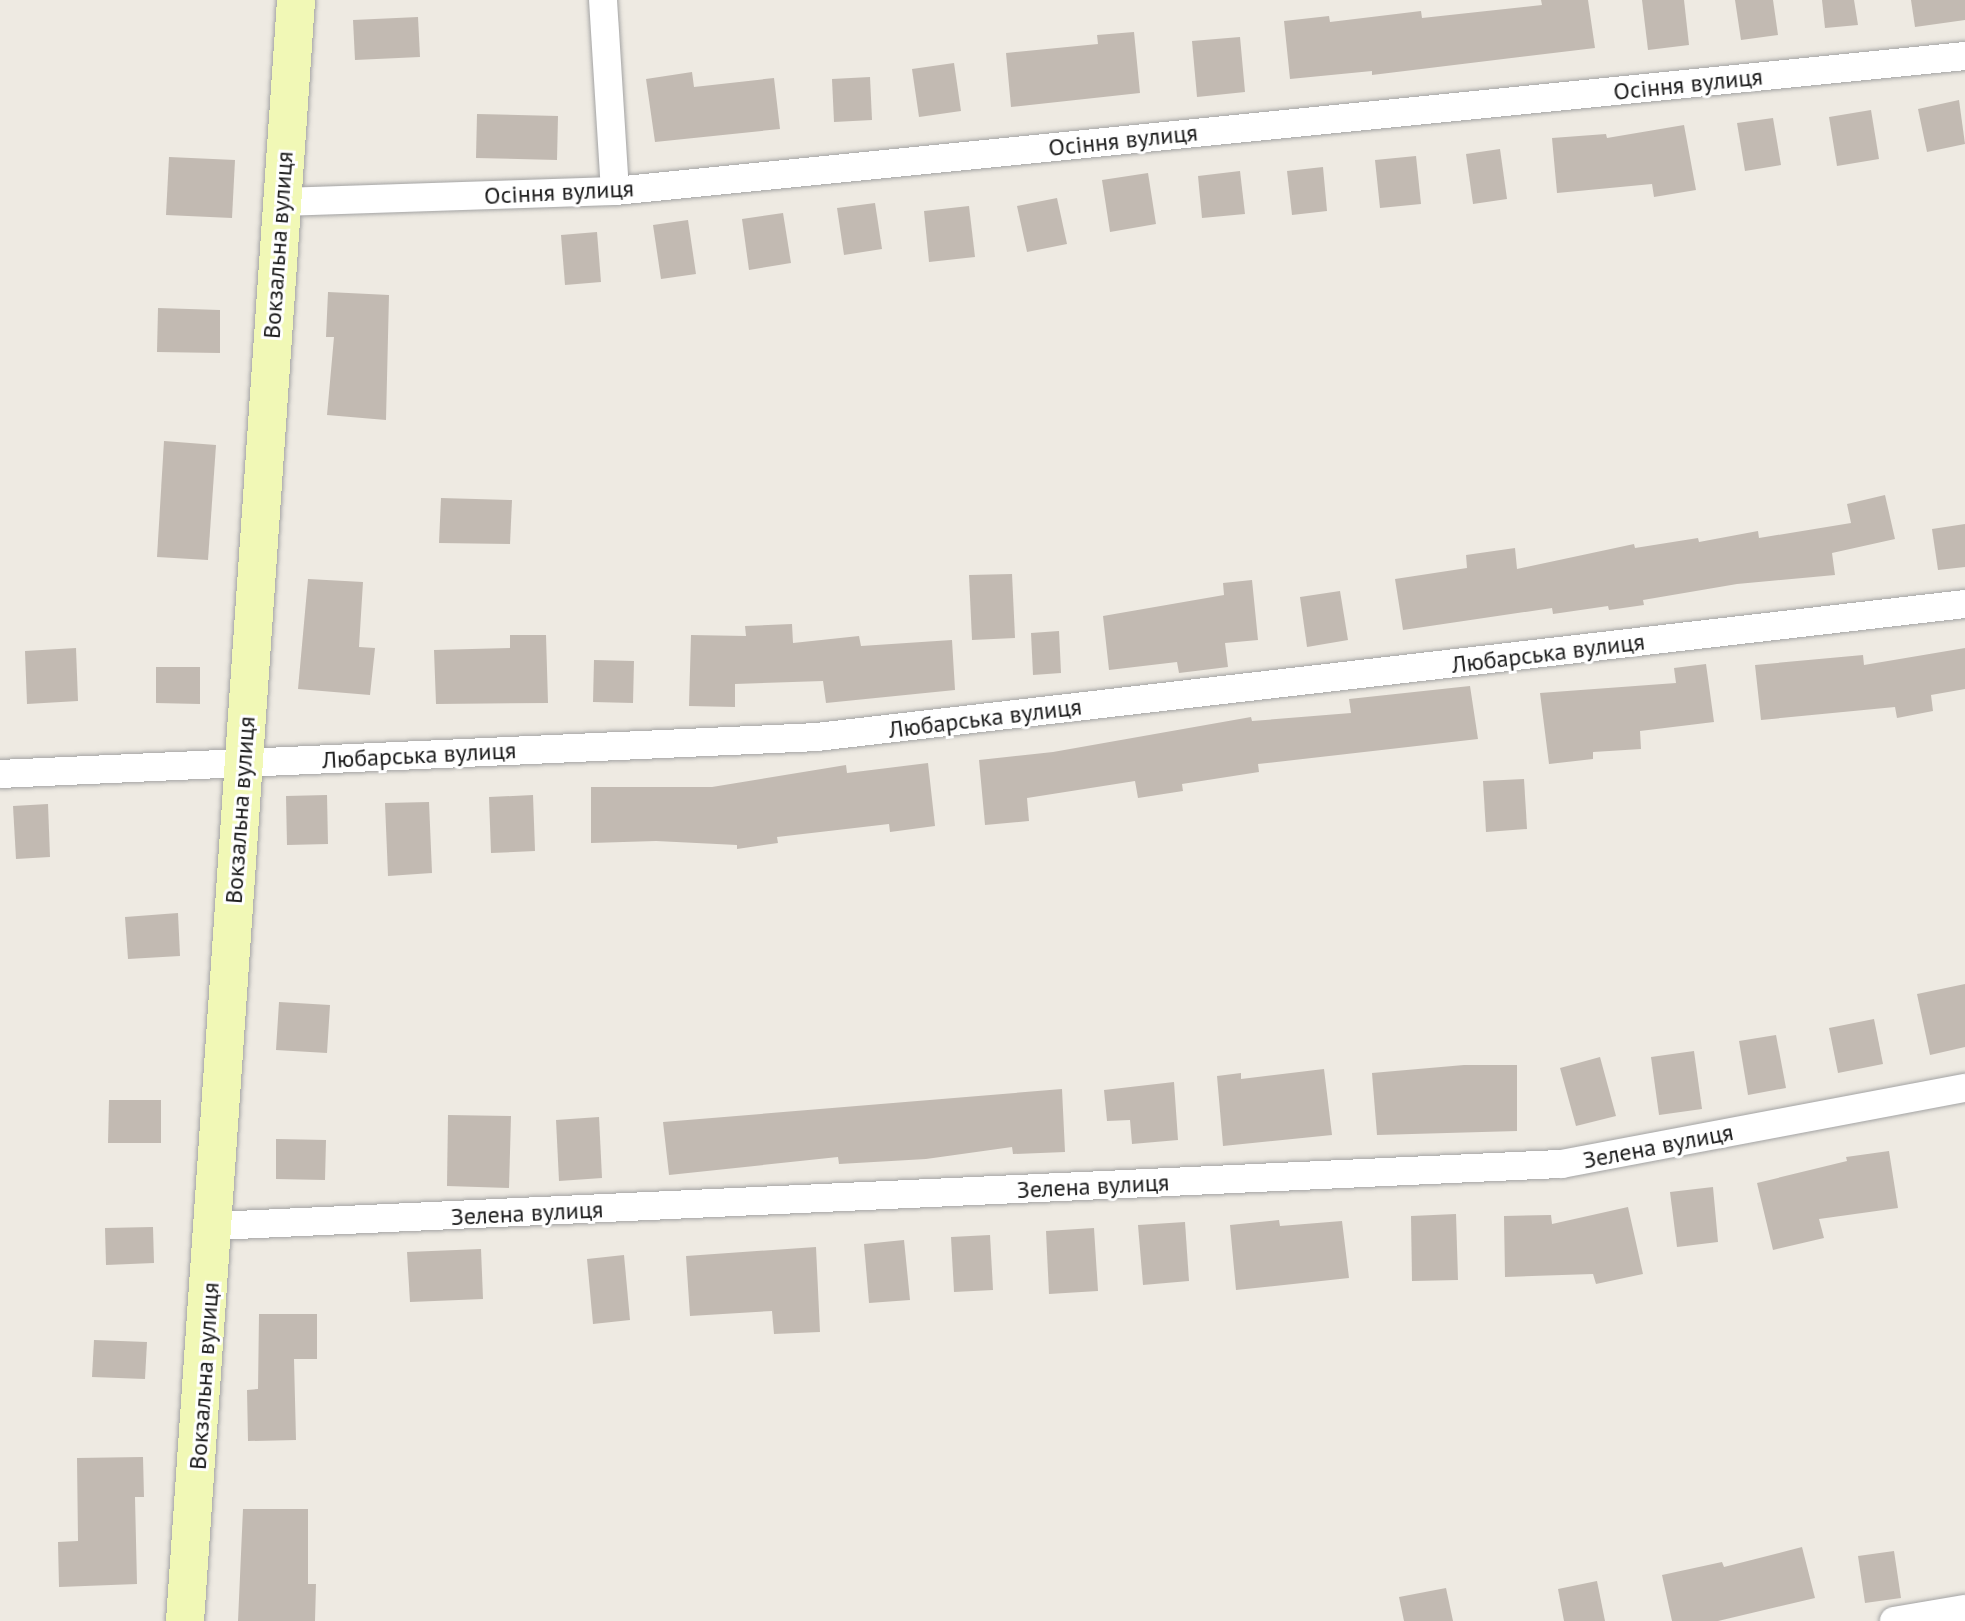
<!DOCTYPE html>
<meta charset="utf-8">
<style>
body{margin:0}
#map{position:relative;width:1965px;height:1621px;overflow:hidden;background:#eeeae2;font-family:"PT Sans",sans-serif}
div>[style]{position:absolute}
.building>*{inset:0;background:#c2bab2}
.roads{filter:drop-shadow(0 0 2px #a3a3a3) drop-shadow(0 0 2px #a3a3a3)}
.street>*{height:28px;margin:-14px;padding:0 14px;transform-origin:14px;border-radius:14px;background:#fff}
.secondary>*{height:38px;margin:-19px;padding:0 19px;transform-origin:19px;border-radius:19px;background:#f1f8b6}
span{translate:-50% -50%;white-space:nowrap;text-align:center;line-height:1.15;-webkit-text-stroke:6px #fff;paint-order:stroke}
.street-label{font-size:24px;color:#1c1c1c}
</style>
<div id="map">
<div class="building">
<i style="clip-path:polygon(1541px 0,1588px 0,1595px 48px,1372px 75px,1372px 71px,1290px 79px,1284px 21px,1329px 16px,1330px 22px,1421px 11px,1422px 18px,1542px 5px)"></i>
<i style="clip-path:polygon(1642px 0,1684px 0,1689px 45px,1648px 50px)"></i>
<i style="clip-path:polygon(1735px 0,1773px 0,1778px 35px,1741px 40px)"></i>
<i style="clip-path:polygon(1822px 0,1854px 0,1858px 25px,1825px 28px)"></i>
<i style="clip-path:polygon(1911px 0,1965px 0,1965px 20px,1915px 27px)"></i>
<i style="clip-path:polygon(418px 17px,420px 57px,355px 60px,353px 20px)"></i>
<i style="clip-path:polygon(1134px 32px,1140px 93px,1011px 107px,1006px 53px,1098px 44px,1097px 35px)"></i>
<i style="clip-path:polygon(1240px 37px,1245px 92px,1197px 97px,1192px 41px)"></i>
<i style="clip-path:polygon(954px 63px,961px 111px,919px 117px,912px 69px)"></i>
<i style="clip-path:polygon(692px 72px,694px 87px,774px 78px,780px 129px,655px 142px,646px 79px)"></i>
<i style="clip-path:polygon(870px 77px,872px 120px,834px 122px,832px 79px)"></i>
<i style="clip-path:polygon(1959px 100px,1965px 144px,1927px 152px,1918px 109px)"></i>
<i style="clip-path:polygon(1871px 110px,1879px 159px,1837px 166px,1829px 117px)"></i>
<i style="clip-path:polygon(477px 114px,558px 116px,557px 160px,476px 158px)"></i>
<i style="clip-path:polygon(1773px 118px,1781px 165px,1745px 171px,1737px 123px)"></i>
<i style="clip-path:polygon(1684px 125px,1696px 190px,1654px 197px,1652px 184px,1557px 193px,1552px 138px,1606px 134px,1607px 138px)"></i>
<i style="clip-path:polygon(1500px 149px,1507px 199px,1473px 204px,1466px 154px)"></i>
<i style="clip-path:polygon(1416px 156px,1421px 204px,1380px 208px,1375px 160px)"></i>
<i style="clip-path:polygon(169px 157px,235px 160px,232px 218px,166px 215px)"></i>
<i style="clip-path:polygon(1323px 167px,1327px 211px,1292px 215px,1287px 171px)"></i>
<i style="clip-path:polygon(1240px 171px,1245px 214px,1202px 218px,1198px 176px)"></i>
<i style="clip-path:polygon(1148px 173px,1156px 224px,1110px 232px,1102px 180px)"></i>
<i style="clip-path:polygon(1057px 198px,1067px 244px,1027px 252px,1017px 206px)"></i>
<i style="clip-path:polygon(875px 203px,882px 249px,844px 255px,837px 208px)"></i>
<i style="clip-path:polygon(969px 206px,975px 257px,929px 262px,924px 211px)"></i>
<i style="clip-path:polygon(783px 213px,791px 263px,749px 270px,742px 219px)"></i>
<i style="clip-path:polygon(688px 220px,696px 274px,661px 279px,653px 225px)"></i>
<i style="clip-path:polygon(597px 232px,601px 282px,565px 285px,561px 235px)"></i>
<i style="clip-path:polygon(328px 292px,389px 295px,386px 420px,327px 415px,334px 337px,326px 337px)"></i>
<i style="clip-path:polygon(158px 308px,220px 310px,220px 353px,157px 352px)"></i>
<i style="clip-path:polygon(164px 441px,216px 445px,208px 560px,157px 557px)"></i>
<i style="clip-path:polygon(1885px 495px,1895px 539px,1832px 553px,1835px 575px,1737px 584px,1643px 600px,1644px 605px,1609px 610px,1608px 606px,1553px 614px,1552px 608px,1403px 630px,1395px 579px,1467px 568px,1466px 555px,1515px 548px,1517px 569px,1634px 544px,1635px 548px,1698px 538px,1699px 542px,1758px 531px,1759px 538px,1851px 523px,1847px 504px)"></i>
<i style="clip-path:polygon(441px 498px,512px 500px,510px 544px,439px 543px)"></i>
<i style="clip-path:polygon(1965px 524px,1965px 567px,1938px 570px,1932px 529px)"></i>
<i style="clip-path:polygon(1012px 574px,1015px 638px,972px 640px,969px 575px)"></i>
<i style="clip-path:polygon(308px 579px,363px 582px,359px 647px,375px 648px,370px 695px,298px 689px)"></i>
<i style="clip-path:polygon(1252px 580px,1258px 640px,1225px 643px,1228px 667px,1179px 673px,1177px 662px,1109px 670px,1103px 616px,1224px 595px,1223px 583px)"></i>
<i style="clip-path:polygon(1340px 591px,1348px 640px,1307px 647px,1300px 597px)"></i>
<i style="clip-path:polygon(792px 624px,793px 643px,859px 636px,861px 646px,952px 640px,955px 690px,826px 703px,823px 681px,735px 684px,735px 707px,689px 706px,691px 635px,746px 636px,745px 626px)"></i>
<i style="clip-path:polygon(1059px 631px,1061px 673px,1033px 675px,1031px 633px)"></i>
<i style="clip-path:polygon(510px 635px,546px 635px,548px 703px,436px 704px,434px 650px,510px 648px)"></i>
<i style="clip-path:polygon(76px 648px,78px 701px,27px 704px,25px 651px)"></i>
<i style="clip-path:polygon(1965px 648px,1965px 689px,1931px 695px,1933px 711px,1897px 718px,1895px 707px,1761px 720px,1755px 665px,1863px 655px,1864px 665px)"></i>
<i style="clip-path:polygon(594px 660px,634px 661px,633px 703px,593px 702px)"></i>
<i style="clip-path:polygon(1706px 664px,1714px 722px,1640px 731px,1641px 749px,1593px 752px,1593px 759px,1549px 764px,1540px 693px,1676px 683px,1674px 668px)"></i>
<i style="clip-path:polygon(156px 667px,200px 667px,200px 704px,156px 703px)"></i>
<i style="clip-path:polygon(1470px 686px,1478px 739px,1258px 764px,1259px 772px,1182px 784px,1183px 791px,1138px 798px,1135px 781px,1027px 798px,1029px 821px,985px 825px,979px 760px,1053px 752px,1251px 717px,1252px 721px,1351px 713px,1349px 699px)"></i>
<i style="clip-path:polygon(928px 763px,935px 826px,890px 832px,889px 824px,777px 837px,778px 843px,737px 849px,737px 845px,656px 841px,591px 843px,591px 787px,712px 787px,846px 765px,847px 773px)"></i>
<i style="clip-path:polygon(1524px 779px,1527px 829px,1486px 832px,1483px 781px)"></i>
<i style="clip-path:polygon(327px 795px,328px 844px,287px 845px,286px 796px)"></i>
<i style="clip-path:polygon(533px 795px,535px 851px,491px 853px,489px 797px)"></i>
<i style="clip-path:polygon(429px 802px,432px 873px,388px 876px,385px 803px)"></i>
<i style="clip-path:polygon(48px 804px,50px 857px,16px 859px,13px 806px)"></i>
<i style="clip-path:polygon(178px 913px,180px 956px,128px 959px,125px 917px)"></i>
<i style="clip-path:polygon(1965px 984px,1965px 1047px,1930px 1055px,1917px 994px)"></i>
<i style="clip-path:polygon(279px 1002px,330px 1005px,327px 1053px,276px 1050px)"></i>
<i style="clip-path:polygon(1874px 1019px,1883px 1064px,1838px 1073px,1829px 1028px)"></i>
<i style="clip-path:polygon(1776px 1035px,1786px 1088px,1748px 1095px,1739px 1041px)"></i>
<i style="clip-path:polygon(1694px 1051px,1702px 1109px,1659px 1115px,1651px 1057px)"></i>
<i style="clip-path:polygon(1600px 1057px,1616px 1116px,1576px 1126px,1560px 1068px)"></i>
<i style="clip-path:polygon(1464px 1065px,1517px 1065px,1517px 1131px,1377px 1135px,1372px 1073px)"></i>
<i style="clip-path:polygon(1324px 1069px,1332px 1135px,1223px 1146px,1217px 1076px,1241px 1073px,1241px 1079px)"></i>
<i style="clip-path:polygon(1174px 1082px,1178px 1140px,1132px 1144px,1130px 1120px,1107px 1121px,1104px 1090px)"></i>
<i style="clip-path:polygon(1062px 1089px,1065px 1152px,1013px 1154px,1012px 1147px,926px 1159px,839px 1164px,838px 1157px,669px 1175px,663px 1122px)"></i>
<i style="clip-path:polygon(109px 1100px,161px 1100px,161px 1143px,108px 1143px)"></i>
<i style="clip-path:polygon(448px 1115px,511px 1116px,509px 1188px,447px 1186px)"></i>
<i style="clip-path:polygon(599px 1117px,602px 1178px,559px 1181px,556px 1120px)"></i>
<i style="clip-path:polygon(276px 1139px,326px 1140px,325px 1180px,276px 1179px)"></i>
<i style="clip-path:polygon(1889px 1151px,1898px 1208px,1819px 1219px,1824px 1238px,1773px 1250px,1757px 1183px,1847px 1161px,1846px 1157px)"></i>
<i style="clip-path:polygon(1713px 1187px,1718px 1242px,1677px 1247px,1670px 1192px)"></i>
<i style="clip-path:polygon(1628px 1207px,1643px 1274px,1596px 1284px,1593px 1274px,1505px 1277px,1504px 1216px,1551px 1215px,1552px 1224px)"></i>
<i style="clip-path:polygon(1456px 1214px,1458px 1280px,1412px 1281px,1411px 1216px)"></i>
<i style="clip-path:polygon(1279px 1220px,1280px 1226px,1342px 1221px,1349px 1278px,1236px 1290px,1230px 1225px)"></i>
<i style="clip-path:polygon(1185px 1222px,1189px 1281px,1143px 1285px,1138px 1225px)"></i>
<i style="clip-path:polygon(153px 1227px,154px 1263px,106px 1265px,105px 1228px)"></i>
<i style="clip-path:polygon(1094px 1228px,1098px 1291px,1049px 1294px,1046px 1231px)"></i>
<i style="clip-path:polygon(990px 1235px,993px 1290px,954px 1292px,951px 1237px)"></i>
<i style="clip-path:polygon(904px 1240px,910px 1300px,869px 1303px,864px 1244px)"></i>
<i style="clip-path:polygon(816px 1247px,820px 1332px,774px 1334px,772px 1311px,690px 1316px,686px 1256px)"></i>
<i style="clip-path:polygon(481px 1249px,483px 1299px,410px 1302px,407px 1252px)"></i>
<i style="clip-path:polygon(624px 1255px,630px 1320px,593px 1324px,587px 1259px)"></i>
<i style="clip-path:polygon(259px 1314px,317px 1314px,317px 1359px,294px 1359px,296px 1440px,248px 1441px,247px 1390px,258px 1389px)"></i>
<i style="clip-path:polygon(94px 1340px,147px 1342px,145px 1379px,92px 1377px)"></i>
<i style="clip-path:polygon(143px 1457px,144px 1497px,135px 1497px,137px 1584px,59px 1587px,58px 1542px,78px 1541px,77px 1458px)"></i>
<i style="clip-path:polygon(243px 1509px,308px 1509px,308px 1584px,316px 1584px,315px 1621px,238px 1621px)"></i>
<i style="clip-path:polygon(1802px 1547px,1815px 1598px,1718px 1621px,1672px 1621px,1662px 1575px,1722px 1562px,1724px 1567px)"></i>
<i style="clip-path:polygon(1894px 1551px,1901px 1598px,1865px 1603px,1858px 1556px)"></i>
<i style="clip-path:polygon(1597px 1581px,1605px 1621px,1564px 1621px,1558px 1589px)"></i>
<i style="clip-path:polygon(1446px 1588px,1453px 1621px,1404px 1621px,1399px 1597px)"></i>
</div>
<div class="roads">
<div class="street">
<i style="left:603px;top:0;width:191px;rotate:86.4deg"></i>
<i style="left:280px;top:202px;width:335px;rotate:-1.9deg"></i>
<i style="left:615px;top:191px;width:1357px;rotate:-5.71deg"></i>
<i style="left:0;top:774px;width:818px;rotate:-2.59deg"></i>
<i style="left:817px;top:737px;width:1156px;rotate:-6.61deg"></i>
<i style="left:215px;top:1226px;width:1348px;rotate:-2.64deg"></i>
<i style="left:1562px;top:1164px;width:410px;rotate:-10.7deg"></i>
<i style="left:1894px;top:1621px;width:72px;rotate:-9.6deg"></i>
</div>
<div class="secondary">
<i style="left:185px;top:1621px;width:1625px;rotate:-86.08deg"></i>
</div>
</div>
<div class="street-label">
<span style="left:1688px;top:84px;rotate:-6deg">Осіння вулиця</span>
<span style="left:1123px;top:140px;rotate:-6deg">Осіння вулиця</span>
<span style="left:559px;top:192px;rotate:-3deg">Осіння вулиця</span>
<span style="left:278px;top:245px;rotate:-86deg">Вокзальна вулиця</span>
<span style="left:1548px;top:653px;rotate:-7deg">Любарська вулиця</span>
<span style="left:985px;top:718px;rotate:-7deg">Любарська вулиця</span>
<span style="left:419px;top:755px;rotate:-3deg">Любарська вулиця</span>
<span style="left:240px;top:810px;rotate:-86deg">Вокзальна вулиця</span>
<span style="left:1658px;top:1146px;rotate:-11deg">Зелена вулиця</span>
<span style="left:1093px;top:1186px;rotate:-3deg">Зелена вулиця</span>
<span style="left:527px;top:1213px;rotate:-3deg">Зелена вулиця</span>
<span style="left:204px;top:1376px;rotate:-86deg">Вокзальна вулиця</span>
</div>
</div>
